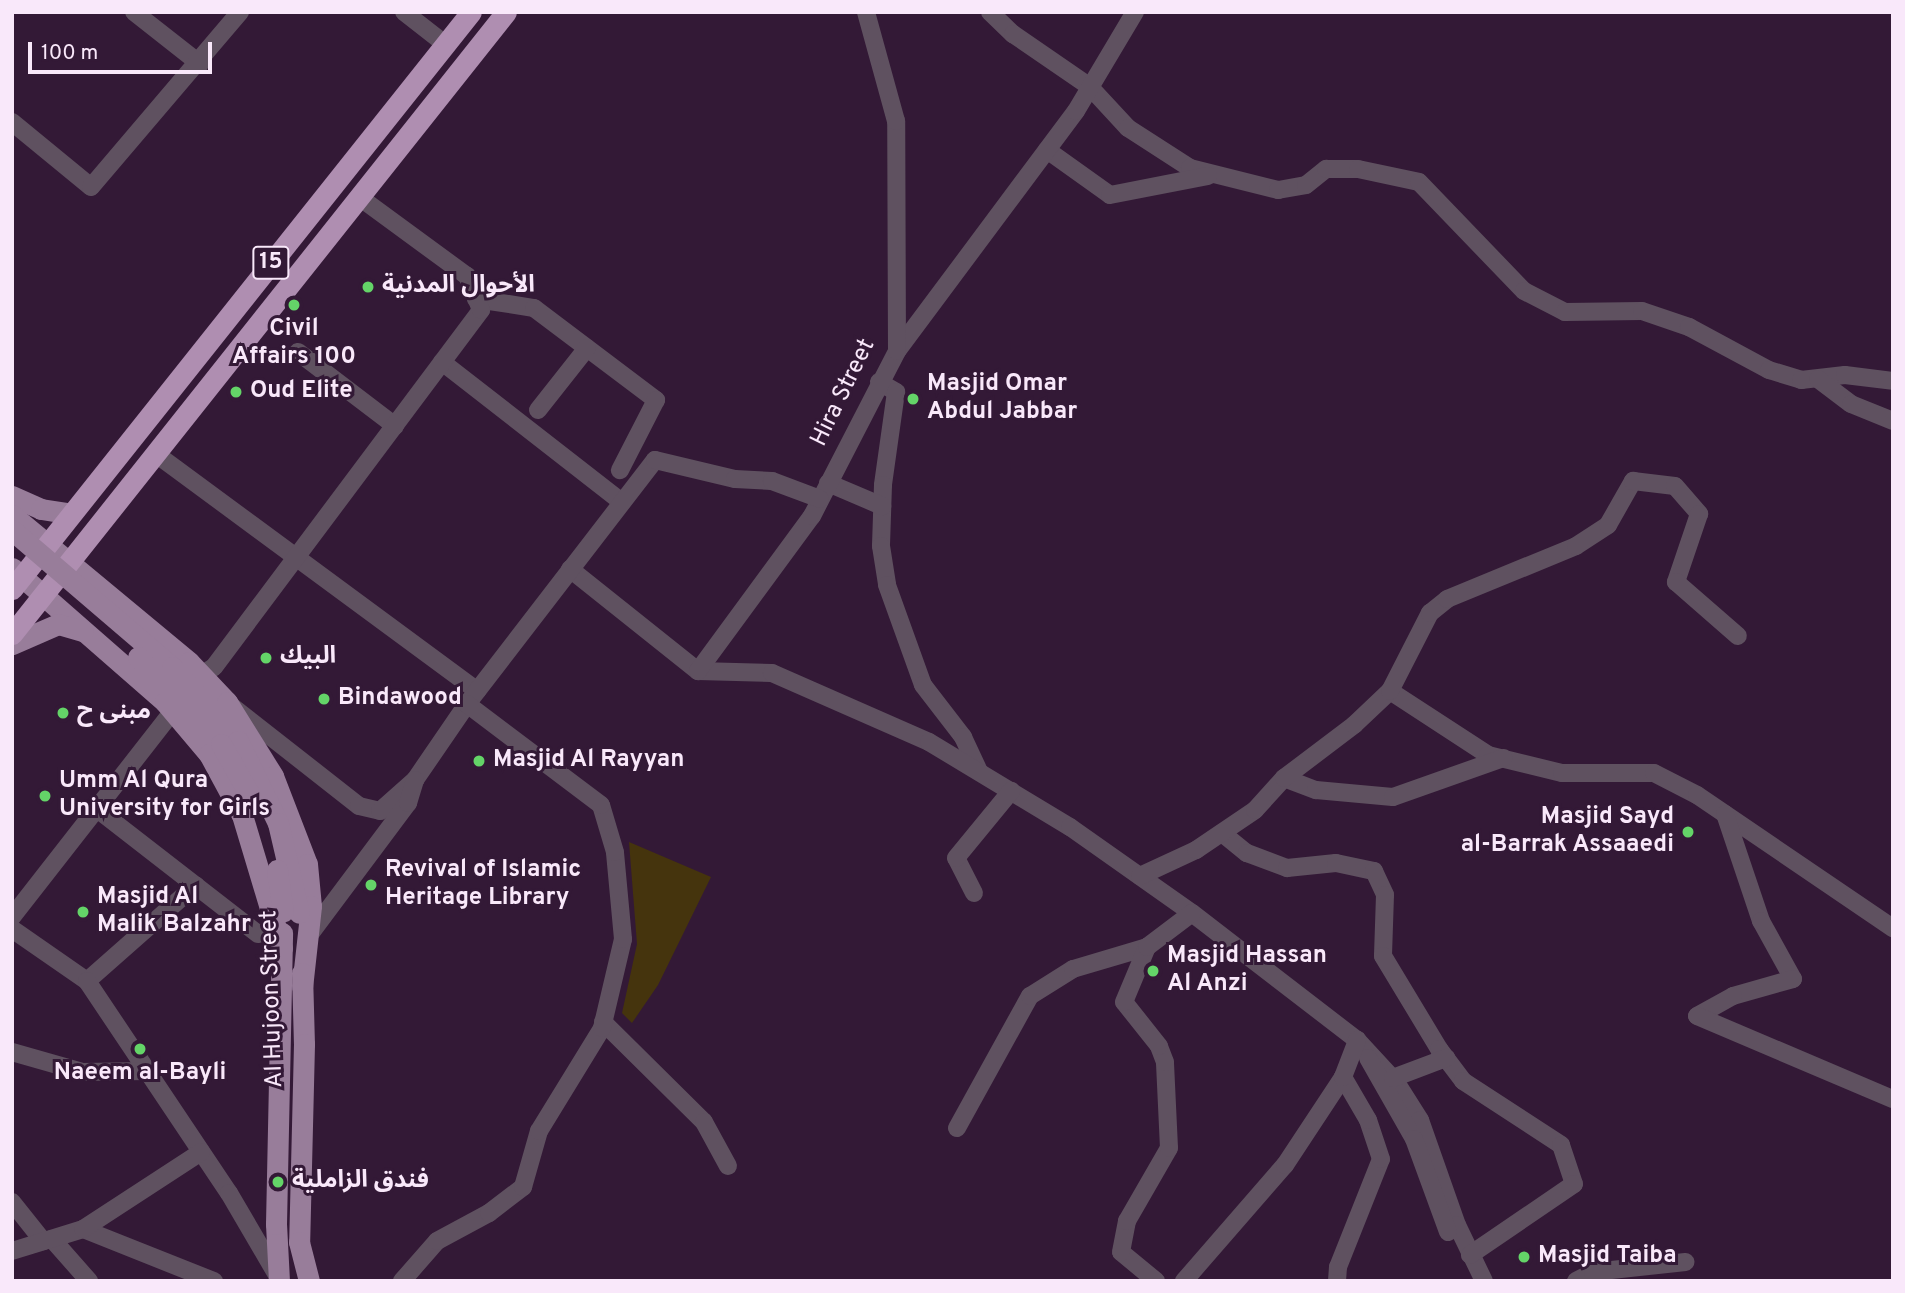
<!DOCTYPE html>
<meta charset="utf-8">
<style>
body{margin:0}
#map{position:relative;width:1905px;height:1293px;overflow:hidden;background:#331936;font-family:Overpass,"Noto Sans Arabic",sans-serif}
div>[style]{position:absolute}
.green>*{inset:0;background:#45340d}
.minor>*{height:18px;margin:-9px;padding:0 9px;transform-origin:9px;border-radius:9px;background:#5f5160}
.major>*{height:21px;margin:-10.5px;padding:0 10.5px;transform-origin:10.5px;border-radius:10.5px;background:#987d9a}
.highway>*{height:21px;margin:-10.5px;padding:0 10.5px;transform-origin:10.5px;border-radius:10.5px;background:#af8eb1}
.major-bridge>*{height:21px;margin:-10.5px;padding:0 10.5px;transform-origin:10.5px;border-radius:10.5px;background:#987d9a}
.dots>*{width:19px;height:19px;translate:-50% -50%;box-sizing:border-box;border:4px solid #331936;border-radius:50%}
span{translate:-50% -50%;white-space:nowrap;text-align:center;line-height:1.15;-webkit-text-stroke:6px #331936;paint-order:stroke}
.shield-label span{padding:2px 5px;background:#331936;border:2px solid;border-radius:5px;-webkit-text-stroke-width:0}
.shield-label{font-size:23px;color:#f9e8fa;font-weight:700}
.poi-label{font-size:24px;color:#f9e8fa;font-weight:700}
.left{translate:0 -50%;text-align:left}
.right{translate:-100% -50%;text-align:right}
.street-label{font-size:24px;color:#f9e8fa}
.frame{position:absolute;inset:0;border:14px solid #f9e8fa;pointer-events:none}
.scale{position:absolute;left:28px;top:42px;width:184px;height:32px;box-sizing:border-box;border:4px solid #f9e8fa;border-top:0;padding-left:9px;font-size:21px;line-height:24px;white-space:nowrap;color:#f9e8fa;-webkit-text-stroke:5px #331936;paint-order:stroke}
</style>
<div id="map">
<div class="green">
<i style="clip-path:polygon(629px 842px,711px 877px,658px 985px,632px 1023px,622px 1013px,637px 944px)"></i>
</div>
<div class="minor">
<i style="left:134px;top:12px;width:84px;rotate:38.2deg"></i>
<i style="left:404px;top:12px;width:52px;rotate:38deg"></i>
<i style="left:990px;top:12px;width:32px;rotate:44deg"></i>
<i style="left:1013px;top:34px;width:93px;rotate:34.5deg"></i>
<i style="left:1090px;top:87px;width:56px;rotate:47.2deg"></i>
<i style="left:1128px;top:128px;width:74px;rotate:32.8deg"></i>
<i style="left:1190px;top:168px;width:91px;rotate:14deg"></i>
<i style="left:1278px;top:190px;width:28px;rotate:-10deg"></i>
<i style="left:1306px;top:185px;width:26px;rotate:-39deg"></i>
<i style="left:1326px;top:169px;width:32px"></i>
<i style="left:1358px;top:169px;width:62px;rotate:12deg"></i>
<i style="left:1419px;top:182px;width:151px;rotate:46.1deg"></i>
<i style="left:1524px;top:291px;width:46px;rotate:27.1deg"></i>
<i style="left:1565px;top:312px;width:77px;rotate:-0.7deg"></i>
<i style="left:1642px;top:311px;width:50px;rotate:18.8deg"></i>
<i style="left:1689px;top:327px;width:91px;rotate:28.3deg"></i>
<i style="left:1769px;top:370px;width:34px;rotate:17deg"></i>
<i style="left:1801px;top:380px;width:44px;rotate:-6.5deg"></i>
<i style="left:1845px;top:375px;width:48px;rotate:7.1deg"></i>
<i style="left:12px;top:122px;width:102px;rotate:39.4deg"></i>
<i style="left:91px;top:187px;width:230px;rotate:-49.6deg"></i>
<i style="left:1047px;top:150px;width:77px;rotate:35.5deg"></i>
<i style="left:1110px;top:195px;width:100px;rotate:-11deg"></i>
<i style="left:476px;top:299px;width:59px;rotate:8.8deg"></i>
<i style="left:534px;top:308px;width:153px;rotate:37deg"></i>
<i style="left:656px;top:400px;width:79px;rotate:117.2deg"></i>
<i style="left:897px;top:351px;width:299px;rotate:-53.3deg"></i>
<i style="left:1076px;top:111px;width:115px;rotate:-59.2deg"></i>
<i style="left:298px;top:352px;width:122px;rotate:37.3deg"></i>
<i style="left:442px;top:362px;width:228px;rotate:37.9deg"></i>
<i style="left:1818px;top:379px;width:41px;rotate:37.1deg"></i>
<i style="left:1851px;top:404px;width:45px;rotate:22deg"></i>
<i style="left:879px;top:382px;width:20px;rotate:30deg"></i>
<i style="left:896px;top:392px;width:94px;rotate:98deg"></i>
<i style="left:883px;top:485px;width:61px;rotate:91.9deg"></i>
<i style="left:881px;top:546px;width:39px;rotate:81deg"></i>
<i style="left:887px;top:585px;width:106px;rotate:70.2deg"></i>
<i style="left:923px;top:685px;width:66px;rotate:52.4deg"></i>
<i style="left:963px;top:737px;width:38px;rotate:65deg"></i>
<i style="left:538px;top:410px;width:79px;rotate:-51.7deg"></i>
<i style="left:156px;top:454px;width:399px;rotate:36.4deg"></i>
<i style="left:828px;top:483px;width:59px;rotate:23.1deg"></i>
<i style="left:570px;top:569px;width:164px;rotate:38.6deg"></i>
<i style="left:698px;top:671px;width:74px;rotate:1.5deg"></i>
<i style="left:772px;top:673px;width:171px;rotate:23.7deg"></i>
<i style="left:929px;top:742px;width:165px;rotate:31.1deg"></i>
<i style="left:1070px;top:827px;width:149px;rotate:35.2deg"></i>
<i style="left:1192px;top:913px;width:208px;rotate:37.6deg"></i>
<i style="left:1357px;top:1040px;width:57px;rotate:47.1deg"></i>
<i style="left:1396px;top:1082px;width:45px;rotate:57.7deg"></i>
<i style="left:1420px;top:1120px;width:111px;rotate:70.6deg"></i>
<i style="left:1457px;top:1225px;width:62px;rotate:64.3deg"></i>
<i style="left:698px;top:671px;width:192px;rotate:-53.7deg"></i>
<i style="left:812px;top:516px;width:186px;rotate:-62.7deg"></i>
<i style="left:897px;top:351px;width:230px;rotate:-90.2deg"></i>
<i style="left:896px;top:121px;width:113px;rotate:-105.4deg"></i>
<i style="left:1390px;top:691px;width:117px;rotate:33.1deg"></i>
<i style="left:1488px;top:755px;width:76px;rotate:13.7deg"></i>
<i style="left:1562px;top:773px;width:92px"></i>
<i style="left:1654px;top:773px;width:48px;rotate:27.1deg"></i>
<i style="left:1697px;top:795px;width:237px;rotate:34.2deg"></i>
<i style="left:229px;top:704px;width:165px;rotate:38.1deg"></i>
<i style="left:359px;top:806px;width:22px;rotate:13deg"></i>
<i style="left:380px;top:811px;width:47px;rotate:-41.5deg"></i>
<i style="left:415px;top:780px;width:92px;rotate:-55.6deg"></i>
<i style="left:467px;top:704px;width:308px;rotate:-52.4deg"></i>
<i style="left:655px;top:460px;width:82px;rotate:13.4deg"></i>
<i style="left:735px;top:479px;width:37px;rotate:3deg"></i>
<i style="left:772px;top:481px;width:51px;rotate:20.6deg"></i>
<i style="left:1284px;top:778px;width:34px;rotate:21deg"></i>
<i style="left:1316px;top:790px;width:77px;rotate:5.2deg"></i>
<i style="left:1393px;top:797px;width:117px;rotate:-19.5deg"></i>
<i style="left:97px;top:809px;width:204px;rotate:37.8deg"></i>
<i style="left:1725px;top:814px;width:113px;rotate:71.4deg"></i>
<i style="left:1761px;top:921px;width:66px;rotate:61.1deg"></i>
<i style="left:1793px;top:979px;width:62px;rotate:164.2deg"></i>
<i style="left:1733px;top:996px;width:41px;rotate:150.9deg"></i>
<i style="left:1697px;top:1016px;width:213px;rotate:23deg"></i>
<i style="left:1222px;top:833px;width:32px;rotate:39deg"></i>
<i style="left:1247px;top:853px;width:43px;rotate:20.6deg"></i>
<i style="left:1287px;top:868px;width:49px;rotate:-5.8deg"></i>
<i style="left:1336px;top:863px;width:39px;rotate:12deg"></i>
<i style="left:1374px;top:871px;width:26px;rotate:65deg"></i>
<i style="left:1385px;top:895px;width:61px;rotate:91.9deg"></i>
<i style="left:1383px;top:956px;width:109px;rotate:58.9deg"></i>
<i style="left:1439px;top:1049px;width:40px;rotate:53deg"></i>
<i style="left:1463px;top:1081px;width:117px;rotate:33.1deg"></i>
<i style="left:1561px;top:1145px;width:41px;rotate:71.6deg"></i>
<i style="left:1574px;top:1184px;width:126px;rotate:145.7deg"></i>
<i style="left:1140px;top:876px;width:62px;rotate:-24.9deg"></i>
<i style="left:1196px;top:850px;width:71px;rotate:-34.1deg"></i>
<i style="left:1255px;top:810px;width:43px;rotate:-47.8deg"></i>
<i style="left:1284px;top:778px;width:88px;rotate:-37.1deg"></i>
<i style="left:1354px;top:725px;width:50px;rotate:-43.4deg"></i>
<i style="left:1390px;top:691px;width:88px;rotate:-62.9deg"></i>
<i style="left:1430px;top:613px;width:22px;rotate:-39deg"></i>
<i style="left:1447px;top:599px;width:139px;rotate:-22.3deg"></i>
<i style="left:1576px;top:546px;width:38px;rotate:-33deg"></i>
<i style="left:1608px;top:525px;width:51px;rotate:-60.4deg"></i>
<i style="left:1633px;top:481px;width:42px;rotate:6.8deg"></i>
<i style="left:1675px;top:486px;width:37px;rotate:49deg"></i>
<i style="left:1699px;top:514px;width:72px;rotate:108.7deg"></i>
<i style="left:1676px;top:582px;width:82px;rotate:41.1deg"></i>
<i style="left:974px;top:893px;width:39px;rotate:-117deg"></i>
<i style="left:956px;top:858px;width:87px;rotate:-50.6deg"></i>
<i style="left:12px;top:917px;width:307px;rotate:-52deg"></i>
<i style="left:201px;top:675px;width:15px;rotate:-32deg"></i>
<i style="left:214px;top:667px;width:446px;rotate:-53.2deg"></i>
<i style="left:481px;top:310px;width:37px;rotate:-112deg"></i>
<i style="left:467px;top:276px;width:134px;rotate:-143.8deg"></i>
<i style="left:12px;top:929px;width:91px;rotate:34.7deg"></i>
<i style="left:87px;top:981px;width:145px;rotate:-41.4deg"></i>
<i style="left:307px;top:938px;width:169px;rotate:-53.2deg"></i>
<i style="left:408px;top:803px;width:24px;rotate:-73deg"></i>
<i style="left:87px;top:981px;width:255px;rotate:56.2deg"></i>
<i style="left:229px;top:1193px;width:97px;rotate:59.7deg"></i>
<i style="left:603px;top:1022px;width:142px;rotate:44.7deg"></i>
<i style="left:704px;top:1122px;width:50px;rotate:61.4deg"></i>
<i style="left:12px;top:1052px;width:73px;rotate:15.9deg"></i>
<i style="left:82px;top:1072px;width:65px;rotate:-0.9deg"></i>
<i style="left:1368px;top:1058px;width:93px;rotate:60.4deg"></i>
<i style="left:1414px;top:1139px;width:99px;rotate:69.9deg"></i>
<i style="left:1393px;top:1078px;width:57px;rotate:-20.7deg"></i>
<i style="left:957px;top:1128px;width:151px;rotate:-61.1deg"></i>
<i style="left:1030px;top:996px;width:51px;rotate:-32.1deg"></i>
<i style="left:1073px;top:969px;width:77px;rotate:-16.6deg"></i>
<i style="left:12px;top:1202px;width:50px;rotate:51.5deg"></i>
<i style="left:83px;top:1229px;width:141px;rotate:21.7deg"></i>
<i style="left:52px;top:1239px;width:56px;rotate:48.6deg"></i>
<i style="left:12px;top:1251px;width:74px;rotate:-17.2deg"></i>
<i style="left:83px;top:1229px;width:141px;rotate:-33.1deg"></i>
<i style="left:402px;top:1281px;width:53px;rotate:-48.8deg"></i>
<i style="left:437px;top:1241px;width:59px;rotate:-28.3deg"></i>
<i style="left:489px;top:1213px;width:43px;rotate:-37.4deg"></i>
<i style="left:523px;top:1187px;width:58px;rotate:-74.1deg"></i>
<i style="left:539px;top:1131px;width:121px;rotate:-58.5deg"></i>
<i style="left:602px;top:1028px;width:91px;rotate:-76.7deg"></i>
<i style="left:623px;top:939px;width:87px;rotate:-95.3deg"></i>
<i style="left:615px;top:852px;width:49px;rotate:-106.6deg"></i>
<i style="left:601px;top:805px;width:168px;rotate:-143deg"></i>
<i style="left:1156px;top:1281px;width:45px;rotate:-140.4deg"></i>
<i style="left:1121px;top:1252px;width:32px;rotate:-79deg"></i>
<i style="left:1127px;top:1221px;width:84px;rotate:-60.1deg"></i>
<i style="left:1169px;top:1148px;width:86px;rotate:-92.7deg"></i>
<i style="left:1165px;top:1062px;width:17px;rotate:-111deg"></i>
<i style="left:1159px;top:1046px;width:56px;rotate:-128.5deg"></i>
<i style="left:1124px;top:1002px;width:60px;rotate:-67.3deg"></i>
<i style="left:1147px;top:947px;width:56px;rotate:-37.1deg"></i>
<i style="left:1184px;top:1281px;width:154px;rotate:-49deg"></i>
<i style="left:1285px;top:1165px;width:105px;rotate:-56.6deg"></i>
<i style="left:1337px;top:1281px;width:14px;rotate:-86deg"></i>
<i style="left:1338px;top:1267px;width:116px;rotate:-68.3deg"></i>
<i style="left:1381px;top:1159px;width:41px;rotate:-108.4deg"></i>
<i style="left:1368px;top:1120px;width:50px;rotate:-120.2deg"></i>
<i style="left:1343px;top:1077px;width:40px;rotate:-69deg"></i>
<i style="left:1576px;top:1281px;width:19px;rotate:-28deg"></i>
<i style="left:1593px;top:1272px;width:93px;rotate:-6.2deg"></i>
</div>
<div class="major">
<i style="left:12px;top:496px;width:32px;rotate:24deg"></i>
<i style="left:41px;top:509px;width:30px;rotate:9deg"></i>
<i style="left:12px;top:515px;width:230px;rotate:39.7deg"></i>
<i style="left:189px;top:662px;width:55px;rotate:46.5deg"></i>
<i style="left:227px;top:702px;width:87px;rotate:58.1deg"></i>
<i style="left:273px;top:776px;width:94px;rotate:68.9deg"></i>
<i style="left:307px;top:864px;width:42px;rotate:84.6deg"></i>
<i style="left:311px;top:906px;width:81px;rotate:96.3deg"></i>
<i style="left:12px;top:568px;width:203px;rotate:41.2deg"></i>
<i style="left:165px;top:702px;width:68px;rotate:49.8deg"></i>
<i style="left:209px;top:754px;width:69px;rotate:61.6deg"></i>
<i style="left:242px;top:815px;width:139px;rotate:73.3deg"></i>
<i style="left:12px;top:644px;width:50px;rotate:-23.5deg"></i>
<i style="left:58px;top:624px;width:26px;rotate:16deg"></i>
<i style="left:302px;top:973px;width:71px;rotate:88.4deg"></i>
<i style="left:304px;top:1044px;width:198px;rotate:91.4deg"></i>
<i style="left:299px;top:1242px;width:40px;rotate:75.6deg"></i>
<i style="left:279px;top:1281px;width:57px;rotate:-93deg"></i>
<i style="left:276px;top:1224px;width:291px;rotate:-88.8deg"></i>
</div>
<div class="highway">
<i style="left:12px;top:589px;width:737px;rotate:-51.5deg"></i>
<i style="left:12px;top:634px;width:794px;rotate:-51.54deg"></i>
</div>
<div class="major-bridge">
<i style="left:12px;top:530px;width:211px;rotate:40.6deg"></i>
<i style="left:172px;top:667px;width:99px;rotate:48.3deg"></i>
<i style="left:238px;top:741px;width:91px;rotate:64deg"></i>
<i style="left:278px;top:823px;width:92px;rotate:76.9deg"></i>
<i style="left:138px;top:657px;width:120px;rotate:46.3deg"></i>
<i style="left:221px;top:744px;width:61px;rotate:60.5deg"></i>
<i style="left:277px;top:870px;width:42px;rotate:81.9deg"></i>
</div>
<div class="dots">
<i style="left:368px;top:287px;background:#64d468"></i>
<i style="left:294px;top:305px;background:#64d468"></i>
<i style="left:236px;top:392px;background:#64d468"></i>
<i style="left:913px;top:399px;background:#64d468"></i>
<i style="left:266px;top:658px;background:#64d468"></i>
<i style="left:324px;top:699px;background:#64d468"></i>
<i style="left:63px;top:713px;background:#64d468"></i>
<i style="left:479px;top:761px;background:#64d468"></i>
<i style="left:45px;top:796px;background:#64d468"></i>
<i style="left:1688px;top:832px;background:#64d468"></i>
<i style="left:371px;top:885px;background:#64d468"></i>
<i style="left:83px;top:912px;background:#64d468"></i>
<i style="left:1153px;top:971px;background:#64d468"></i>
<i style="left:140px;top:1049px;background:#64d468"></i>
<i style="left:278px;top:1182px;background:#64d468"></i>
<i style="left:1524px;top:1257px;background:#64d468"></i>
</div>
<div class="shield-label">
<span style="left:271px;top:263px">15</span>
</div>
<div class="poi-label">
<span class="left" style="left:382px;top:287px">الأحوال المدنية</span>
<span style="left:294px;top:344px">Civil<br>Affairs 100</span>
<span class="left" style="left:927px;top:399px">Masjid Omar<br>Abdul Jabbar</span>
<span class="left" style="left:250px;top:392px">Oud Elite</span>
<span class="left" style="left:280px;top:658px">البيك</span>
<span class="left" style="left:338px;top:699px">Bindawood</span>
<span class="left" style="left:77px;top:713px">مبنى ح</span>
<span class="left" style="left:493px;top:761px">Masjid Al Rayyan</span>
<span class="left" style="left:59px;top:796px">Umm Al Qura<br>University for Girls</span>
<span class="right" style="left:1674px;top:832px">Masjid Sayd<br>al-Barrak Assaaedi</span>
<span class="left" style="left:385px;top:885px">Revival of Islamic<br>Heritage Library</span>
<span class="left" style="left:97px;top:912px">Masjid Al<br>Malik Balzahr</span>
<span class="left" style="left:1167px;top:971px">Masjid Hassan<br>Al Anzi</span>
<span style="left:140px;top:1074px">Naeem al-Bayli</span>
<span class="left" style="left:292px;top:1182px">فندق الزاملية</span>
<span class="left" style="left:1538px;top:1257px">Masjid Taiba</span>
</div>
<div class="street-label">
<span style="left:844px;top:393px;rotate:-64deg">Hira Street</span>
<span style="left:273px;top:999px;rotate:-92deg">Al Hujoon Street</span>
</div>
<div class="frame"></div>
<div class="scale">100 m</div>
</div>
